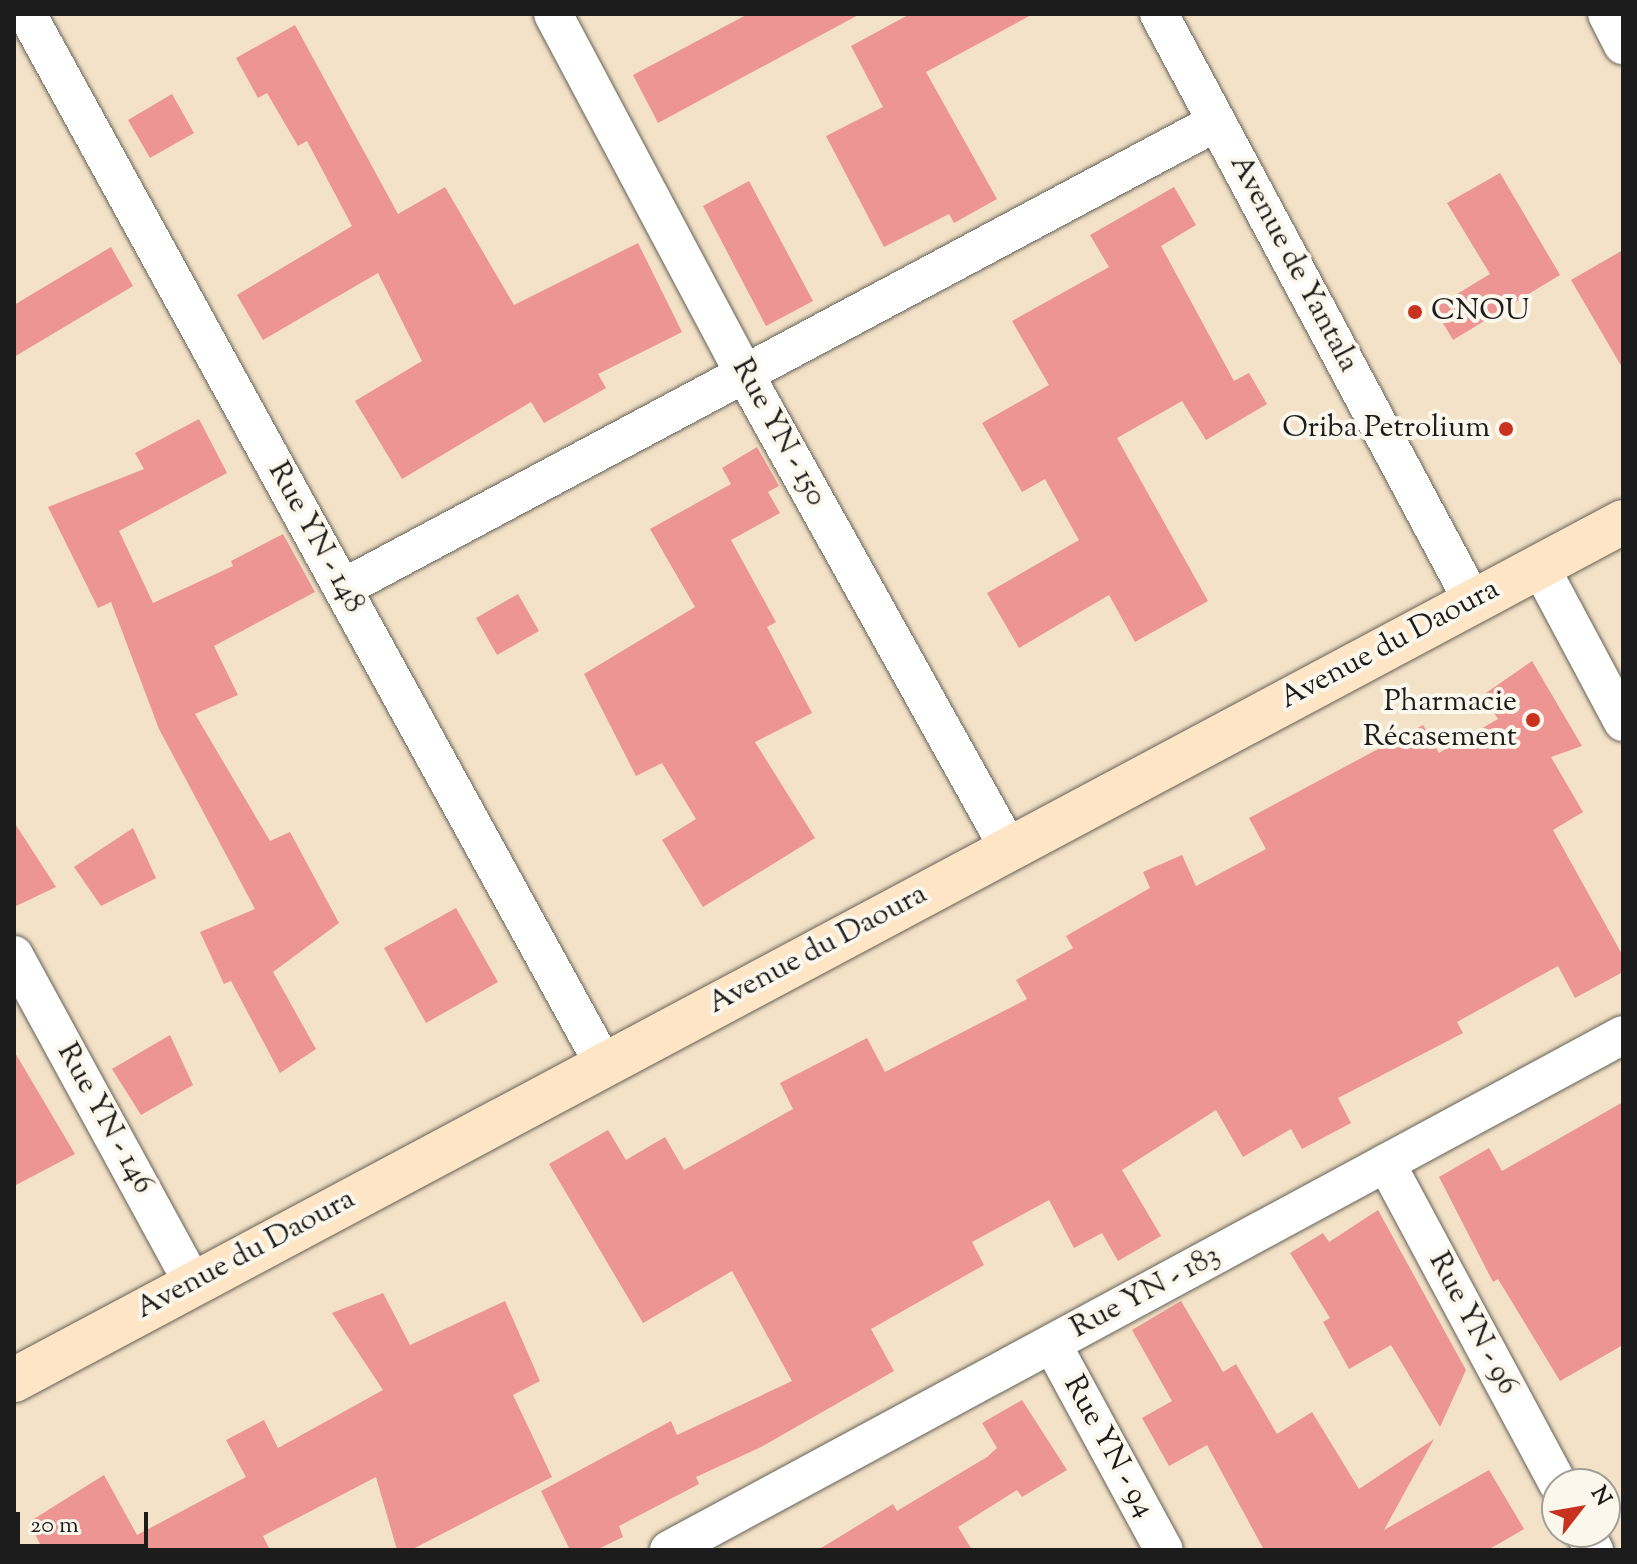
<!DOCTYPE html>
<meta charset="utf-8">
<style>
body{margin:0}
#map{position:relative;width:1637px;height:1564px;overflow:hidden;background:#f3e2c7;font-family:"Sorts Mill Goudy",serif}
div>[style]{position:absolute}
.building>*{inset:0;background:#ed9593}
.roads{filter:drop-shadow(0 0 2px #676158) drop-shadow(0 0 2px #676158)}
.street>*{height:38px;margin:-19px;padding:0 19px;transform-origin:19px;border-radius:19px;background:#fff}
.secondary>*{height:44px;margin:-22px;padding:0 22px;transform-origin:22px;border-radius:22px;background:#fee5c5}
.dots>*{width:22px;height:22px;translate:-50% -50%;box-sizing:border-box;border:4px solid #fbf7ec;border-radius:50%}
span{translate:-50% -50%;white-space:nowrap;text-align:center;line-height:1.15;-webkit-text-stroke:8px #fbf7ec;paint-order:stroke}
.street-label{font-size:30px;color:#1c1c1c}
.poi-label{font-size:30px;color:#1c1c1c}
.left{translate:0 -50%;text-align:left}
.right{translate:-100% -50%;text-align:right}
.frame{position:absolute;inset:0;border:16px solid #1c1c1c;pointer-events:none}
.north{position:absolute;left:1541px;top:1468px;width:80px;height:80px;box-sizing:border-box;background:#fbf7ec;border:2px solid #a29f99;border-radius:50%;rotate:59deg;font-size:22px;font-weight:700;line-height:32px;text-align:center;color:#1c1c1c}
.north::after{content:'';display:block;margin:auto;width:28px;height:36px;background:#c8321e;clip-path:polygon(50% 0,100% 100%,50% 72%,0 100%)}
.scale{position:absolute;left:16px;top:1512px;width:132px;height:36px;box-sizing:border-box;border:4px solid #1c1c1c;border-top:0;padding-left:10px;font-size:24px;line-height:28px;white-space:nowrap;color:#1c1c1c;-webkit-text-stroke:6px #fbf7ec;paint-order:stroke}
</style>
<div id="map">
<div class="building">
<i style="clip-path:polygon(748px 14px,860px 14px,658px 123px,633px 75px)"></i>
<i style="clip-path:polygon(910px 14px,1033px 14px,926px 72px,997px 199px,954px 223px,949px 214px,884px 247px,826px 136px,883px 107px,851px 46px)"></i>
<i style="clip-path:polygon(295px 25px,398px 214px,445px 187px,514px 305px,638px 243px,682px 332px,598px 374px,606px 388px,544px 423px,531px 402px,402px 479px,355px 401px,422px 361px,378px 273px,263px 340px,237px 295px,352px 226px,307px 141px,298px 146px,267px 93px,258px 98px,236px 58px)"></i>
<i style="clip-path:polygon(172px 94px,194px 133px,150px 158px,128px 120px)"></i>
<i style="clip-path:polygon(1500px 173px,1560px 275px,1453px 340px,1434px 308px,1490px 274px,1447px 203px)"></i>
<i style="clip-path:polygon(749px 181px,813px 301px,766px 326px,703px 206px)"></i>
<i style="clip-path:polygon(1174px 187px,1196px 225px,1161px 246px,1234px 381px,1249px 373px,1267px 404px,1206px 440px,1182px 401px,1117px 438px,1208px 601px,1135px 642px,1109px 595px,1019px 648px,987px 593px,1079px 540px,1045px 479px,1022px 492px,982px 423px,1049px 385px,1012px 321px,1109px 267px,1090px 235px)"></i>
<i style="clip-path:polygon(111px 247px,133px 286px,14px 357px,14px 305px)"></i>
<i style="clip-path:polygon(1623px 250px,1623px 369px,1571px 280px)"></i>
<i style="clip-path:polygon(199px 419px,227px 473px,119px 531px,153px 603px,233px 566px,231px 561px,283px 534px,315px 592px,214px 646px,238px 695px,195px 714px,270px 841px,290px 832px,339px 923px,273px 972px,316px 1049px,280px 1073px,231px 981px,224px 984px,200px 932px,255px 909px,159px 729px,111px 602px,98px 608px,48px 507px,144px 469px,135px 453px)"></i>
<i style="clip-path:polygon(757px 447px,779px 486px,768px 492px,780px 513px,731px 540px,776px 622px,767px 627px,812px 713px,755px 742px,815px 838px,703px 907px,662px 840px,696px 819px,662px 763px,636px 776px,584px 674px,695px 607px,650px 529px,731px 484px,722px 468px)"></i>
<i style="clip-path:polygon(518px 594px,539px 631px,497px 655px,476px 618px)"></i>
<i style="clip-path:polygon(1532px 661px,1582px 746px,1551px 757px,1583px 812px,1553px 830px,1623px 956px,1623px 972px,1575px 998px,1558px 966px,1457px 1022px,1463px 1033px,1338px 1098px,1351px 1123px,1302px 1149px,1291px 1129px,1243px 1157px,1216px 1110px,1122px 1170px,1161px 1236px,1118px 1261px,1102px 1233px,1074px 1248px,1049px 1200px,972px 1242px,984px 1265px,871px 1329px,894px 1371px,761px 1447px,696px 1477px,699px 1484px,619px 1526px,623px 1537px,596px 1550px,570px 1550px,541px 1491px,671px 1421px,677px 1435px,792px 1381px,732px 1271px,643px 1323px,549px 1164px,608px 1130px,626px 1160px,665px 1137px,684px 1170px,793px 1109px,780px 1083px,867px 1038px,885px 1072px,1027px 999px,1016px 980px,1073px 948px,1066px 936px,1150px 888px,1143px 872px,1182px 855px,1196px 886px,1266px 849px,1249px 818px,1423px 725px,1439px 753px,1498px 719px,1483px 695px)"></i>
<i style="clip-path:polygon(14px 822px,56px 887px,14px 907px)"></i>
<i style="clip-path:polygon(133px 828px,156px 878px,101px 906px,74px 867px)"></i>
<i style="clip-path:polygon(456px 908px,498px 982px,426px 1023px,384px 948px)"></i>
<i style="clip-path:polygon(170px 1035px,193px 1085px,141px 1115px,112px 1069px)"></i>
<i style="clip-path:polygon(14px 1051px,75px 1154px,14px 1186px)"></i>
<i style="clip-path:polygon(1623px 1102px,1623px 1345px,1560px 1381px,1498px 1279px,1493px 1282px,1439px 1177px,1489px 1148px,1502px 1171px)"></i>
<i style="clip-path:polygon(1378px 1210px,1466px 1370px,1440px 1427px,1391px 1345px,1349px 1369px,1323px 1322px,1330px 1318px,1290px 1253px,1323px 1233px,1329px 1242px)"></i>
<i style="clip-path:polygon(383px 1293px,410px 1345px,505px 1301px,540px 1381px,513px 1395px,552px 1477px,411px 1550px,397px 1550px,376px 1477px,263px 1536px,270px 1550px,43px 1550px,29px 1522px,104px 1475px,137px 1535px,246px 1477px,226px 1440px,264px 1420px,278px 1448px,383px 1390px,332px 1313px)"></i>
<i style="clip-path:polygon(1181px 1301px,1223px 1372px,1236px 1364px,1277px 1434px,1312px 1412px,1359px 1489px,1434px 1439px,1384px 1530px,1489px 1470px,1524px 1529px,1488px 1550px,1264px 1550px,1207px 1445px,1169px 1466px,1142px 1418px,1172px 1401px,1132px 1330px)"></i>
<i style="clip-path:polygon(1022px 1400px,1067px 1470px,1022px 1497px,1017px 1490px,958px 1527px,972px 1550px,818px 1550px,893px 1504px,897px 1511px,987px 1457px,997px 1448px,982px 1423px)"></i>
</div>
<div class="roads">
<div class="street">
<i style="left:27px;top:14px;width:1197px;rotate:61.23deg"></i>
<i style="left:553px;top:14px;width:404px;rotate:62deg"></i>
<i style="left:743px;top:371px;width:547px;rotate:60.9deg"></i>
<i style="left:1159px;top:14px;width:664px;rotate:61.89deg"></i>
<i style="left:1607px;top:14px;width:35px;rotate:63deg"></i>
<i style="left:1539px;top:565px;width:178px;rotate:61.9deg"></i>
<i style="left:343px;top:588px;width:990px;rotate:-28.07deg"></i>
<i style="left:14px;top:955px;width:374px;rotate:61.4deg"></i>
<i style="left:1386px;top:1163px;width:364px;rotate:61.8deg"></i>
<i style="left:1052px;top:1344px;width:234px;rotate:61.5deg"></i>
<i style="left:1584px;top:1532px;width:21px;rotate:61deg"></i>
<i style="left:669px;top:1550px;width:1084px;rotate:-28.36deg"></i>
</div>
<div class="secondary">
<i style="left:14px;top:1380px;width:1823px;rotate:-28.07deg"></i>
</div>
</div>
<div class="dots">
<i style="left:1415px;top:312px;background:#c8321e"></i>
<i style="left:1506px;top:429px;background:#c8321e"></i>
<i style="left:1533px;top:720px;background:#c8321e"></i>
</div>
<div class="street-label">
<span style="left:1293px;top:264px;rotate:62deg">Avenue de Yantala</span>
<span style="left:778px;top:433px;rotate:61deg">Rue YN - 150</span>
<span style="left:315px;top:538px;rotate:61deg">Rue YN - 148</span>
<span style="left:1390px;top:645px;rotate:-28deg">Avenue du Daoura</span>
<span style="left:818px;top:950px;rotate:-28deg">Avenue du Daoura</span>
<span style="left:104px;top:1119px;rotate:61deg">Rue YN - 146</span>
<span style="left:246px;top:1255px;rotate:-28deg">Avenue du Daoura</span>
<span style="left:1146px;top:1293px;rotate:-28deg">Rue YN - 183</span>
<span style="left:1472px;top:1324px;rotate:62deg">Rue YN - 96</span>
<span style="left:1108px;top:1447px;rotate:61deg">Rue YN - 94</span>
</div>
<div class="poi-label">
<span class="left" style="left:1431px;top:312px">CNOU</span>
<span class="right" style="left:1490px;top:429px">Oriba Petrolium</span>
<span class="right" style="left:1517px;top:720px">Pharmacie<br>Récasement</span>
</div>
<div class="frame"></div>
<div class="north">N</div>
<div class="scale">20 m</div>
</div>
